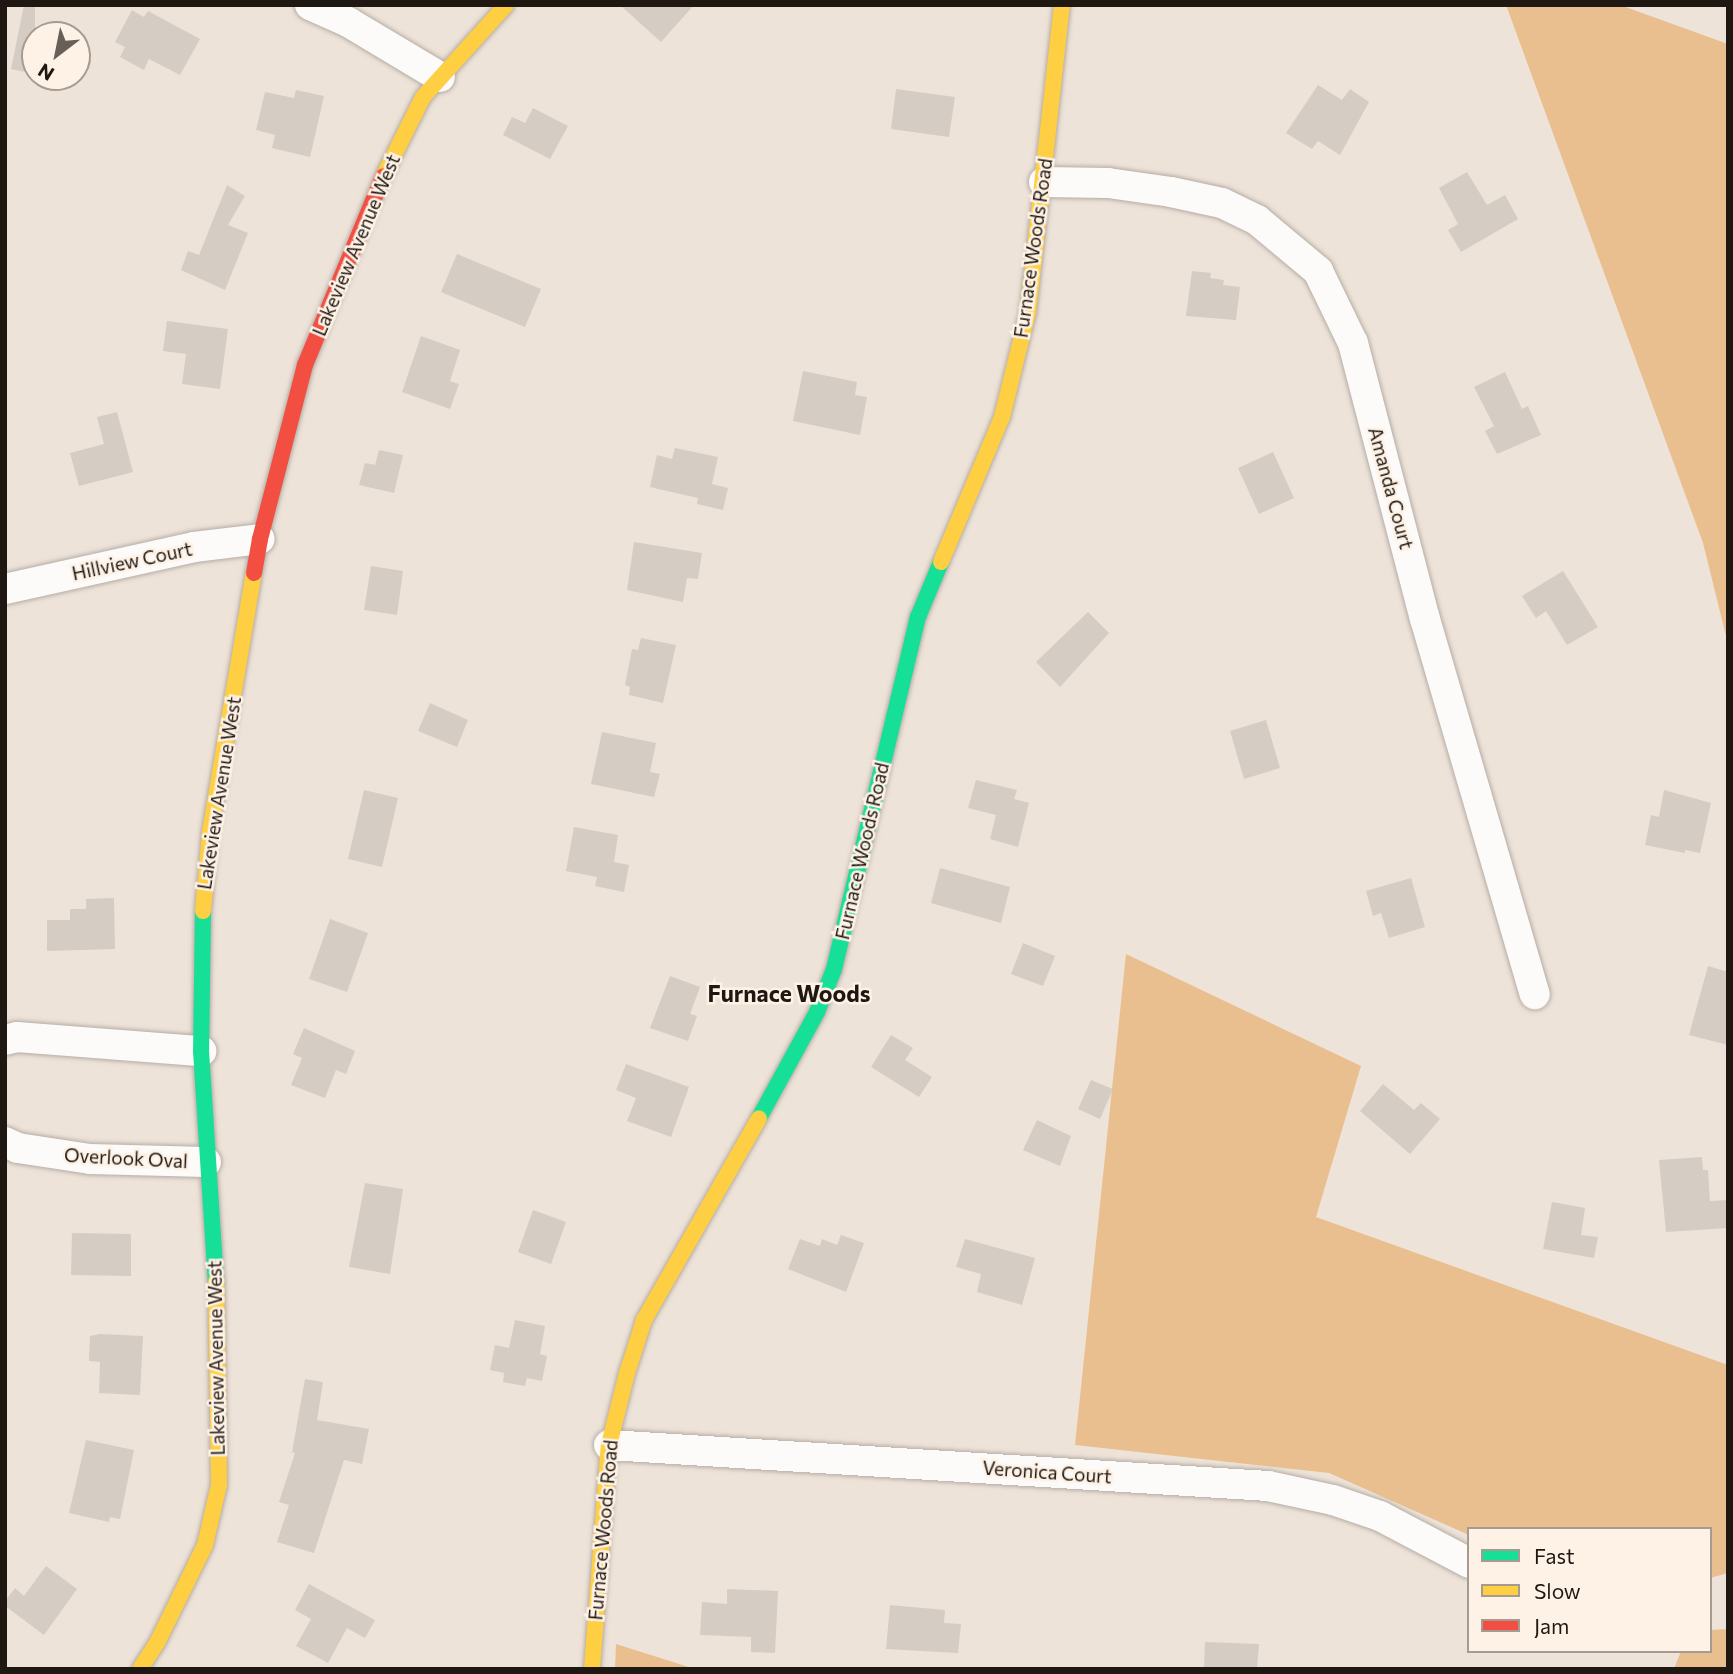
<!DOCTYPE html>
<style>
body{margin:0}
#map{position:relative;width:1733px;height:1674px;overflow:hidden;background:#eee3d9;font-family:Commissioner,sans-serif}
div>[style]{position:absolute}
.forest>*{inset:0;background:#eabf8f}
.building>*{inset:0;background:#d5ccc4}
.roads{filter:drop-shadow(0 0 2px #b5ada5) drop-shadow(0 0 2px #b5ada5)}
.street>*{height:30px;margin:-15px;padding:0 15px;transform-origin:15px;border-radius:15px;background:#fcfbf9}
.fast>*{height:16px;margin:-8px;padding:0 8px;transform-origin:8px;border-radius:8px;background:#16e098}
.slow>*{height:16px;margin:-8px;padding:0 8px;transform-origin:8px;border-radius:8px;background:#ffcf43}
.jam>*{height:16px;margin:-8px;padding:0 8px;transform-origin:8px;border-radius:8px;background:#f24e42}
span{translate:-50% -50%;white-space:nowrap;text-align:center;line-height:1.15;-webkit-text-stroke:5px #fef2e6;paint-order:stroke}
.street-label{font-size:19px;color:#1f1812}
.quarter-label{font-size:23px;color:#1f1812;font-weight:700}
.frame{position:absolute;inset:0;border:7px solid #1f1812;pointer-events:none}
.legend{position:absolute;left:1467px;top:1527px;width:245px;height:126px;box-sizing:border-box;background:#fef2e6;border:2px solid #a59b91;margin:0;padding:9px 12px;list-style:none;font-size:21px;color:#1f1812}
.legend li{display:flex;align-items:center;gap:14px;height:35px}
.legend b{width:35px;border:2px solid #a59b91}
.north{position:absolute;left:21px;top:21px;width:70px;height:70px;box-sizing:border-box;background:#fef2e6;border:2px solid #a59b91;border-radius:50%;rotate:212deg;font-size:19px;font-weight:700;line-height:28px;text-align:center;color:#1f1812}
.north::after{content:'';display:block;margin:auto;width:24px;height:32px;background:#675f58;clip-path:polygon(50% 0,100% 100%,50% 72%,0 100%)}
</style>
<div id="map">
<div class="forest">
<i style="clip-path:polygon(1506px 5px,1620px 5px,1728px 44px,1728px 644px,1703px 543px)"></i>
<i style="clip-path:polygon(1126px 954px,1361px 1066px,1316px 1217px,1728px 1365px,1728px 1573px,1710px 1578px,1710px 1529px,1469px 1529px,1469px 1535px,1329px 1473px,1075px 1445px)"></i>
<i style="clip-path:polygon(1728px 1629px,1728px 1669px,1674px 1669px,1681px 1651px,1710px 1651px,1710px 1630px)"></i>
<i style="clip-path:polygon(616px 1644px,695px 1669px,615px 1669px)"></i>
</div>
<div class="building">
<i style="clip-path:polygon(24px 5px,35px 5px,35px 74px,11px 69px)"></i>
<i style="clip-path:polygon(620px 5px,694px 5px,661px 42px)"></i>
<i style="clip-path:polygon(132px 10px,144px 17px,148px 11px,200px 39px,180px 75px,149px 59px,144px 70px,120px 57px,125px 47px,115px 42px)"></i>
<i style="clip-path:polygon(1318px 85px,1342px 100px,1350px 89px,1369px 102px,1340px 155px,1318px 141px,1312px 149px,1286px 133px)"></i>
<i style="clip-path:polygon(896px 89px,955px 97px,949px 137px,891px 129px)"></i>
<i style="clip-path:polygon(296px 90px,324px 96px,310px 157px,272px 148px,275px 135px,256px 130px,265px 92px,294px 98px)"></i>
<i style="clip-path:polygon(533px 108px,568px 126px,550px 159px,503px 135px,512px 117px,525px 123px)"></i>
<i style="clip-path:polygon(1467px 172px,1487px 205px,1505px 195px,1518px 219px,1461px 252px,1448px 230px,1458px 224px,1439px 188px)"></i>
<i style="clip-path:polygon(227px 185px,245px 196px,228px 225px,248px 233px,225px 290px,181px 270px,188px 251px,199px 255px)"></i>
<i style="clip-path:polygon(457px 254px,541px 289px,525px 327px,441px 292px)"></i>
<i style="clip-path:polygon(1192px 271px,1211px 273px,1210px 278px,1224px 280px,1223px 285px,1240px 287px,1236px 320px,1186px 316px)"></i>
<i style="clip-path:polygon(167px 321px,228px 329px,220px 389px,182px 384px,186px 354px,163px 351px)"></i>
<i style="clip-path:polygon(421px 336px,460px 350px,450px 381px,459px 384px,450px 409px,402px 392px)"></i>
<i style="clip-path:polygon(803px 371px,857px 382px,855px 395px,867px 397px,860px 435px,793px 421px)"></i>
<i style="clip-path:polygon(1505px 372px,1522px 409px,1528px 406px,1541px 435px,1497px 454px,1485px 431px,1494px 426px,1474px 387px)"></i>
<i style="clip-path:polygon(117px 412px,133px 472px,79px 486px,70px 453px,104px 444px,97px 417px)"></i>
<i style="clip-path:polygon(675px 448px,718px 457px,712px 484px,728px 488px,723px 510px,697px 504px,698px 498px,650px 487px,657px 455px,672px 459px)"></i>
<i style="clip-path:polygon(379px 450px,403px 455px,394px 493px,359px 485px,365px 463px,375px 465px)"></i>
<i style="clip-path:polygon(1273px 452px,1294px 498px,1259px 514px,1238px 468px)"></i>
<i style="clip-path:polygon(634px 542px,702px 553px,698px 579px,687px 578px,683px 602px,627px 590px)"></i>
<i style="clip-path:polygon(371px 566px,403px 571px,397px 615px,364px 610px)"></i>
<i style="clip-path:polygon(1563px 571px,1598px 627px,1567px 645px,1546px 611px,1536px 618px,1522px 596px)"></i>
<i style="clip-path:polygon(1088px 612px,1109px 633px,1060px 687px,1036px 662px)"></i>
<i style="clip-path:polygon(641px 638px,676px 645px,663px 703px,629px 695px,630px 687px,625px 685px,632px 649px,638px 650px)"></i>
<i style="clip-path:polygon(430px 703px,468px 720px,457px 747px,418px 731px)"></i>
<i style="clip-path:polygon(1266px 720px,1280px 768px,1244px 779px,1230px 731px)"></i>
<i style="clip-path:polygon(602px 732px,656px 743px,650px 772px,660px 774px,654px 797px,591px 784px)"></i>
<i style="clip-path:polygon(976px 780px,1017px 790px,1014px 799px,1029px 803px,1018px 847px,990px 839px,996px 815px,968px 808px)"></i>
<i style="clip-path:polygon(364px 790px,398px 798px,382px 867px,348px 859px)"></i>
<i style="clip-path:polygon(1664px 790px,1711px 803px,1700px 853px,1685px 850px,1685px 853px,1645px 845px,1651px 815px,1659px 817px)"></i>
<i style="clip-path:polygon(574px 827px,618px 835px,614px 862px,629px 865px,624px 892px,595px 886px,597px 877px,566px 871px)"></i>
<i style="clip-path:polygon(940px 868px,1010px 887px,1001px 923px,931px 903px)"></i>
<i style="clip-path:polygon(1411px 878px,1425px 927px,1389px 938px,1381px 913px,1373px 916px,1366px 891px)"></i>
<i style="clip-path:polygon(114px 898px,115px 949px,47px 951px,47px 920px,70px 920px,70px 909px,86px 909px,86px 899px)"></i>
<i style="clip-path:polygon(330px 919px,368px 933px,347px 992px,309px 979px)"></i>
<i style="clip-path:polygon(1023px 943px,1055px 956px,1043px 986px,1011px 974px)"></i>
<i style="clip-path:polygon(1708px 966px,1728px 972px,1728px 1045px,1689px 1035px)"></i>
<i style="clip-path:polygon(670px 976px,700px 987px,690px 1014px,697px 1016px,688px 1041px,650px 1028px)"></i>
<i style="clip-path:polygon(304px 1028px,355px 1051px,346px 1074px,336px 1070px,325px 1098px,291px 1085px,302px 1058px,293px 1054px)"></i>
<i style="clip-path:polygon(891px 1035px,913px 1048px,905px 1060px,932px 1077px,919px 1097px,871px 1067px)"></i>
<i style="clip-path:polygon(626px 1064px,689px 1087px,671px 1137px,627px 1121px,636px 1098px,616px 1090px)"></i>
<i style="clip-path:polygon(1091px 1080px,1113px 1089px,1100px 1119px,1078px 1109px)"></i>
<i style="clip-path:polygon(1383px 1084px,1414px 1110px,1421px 1103px,1440px 1119px,1410px 1154px,1360px 1111px)"></i>
<i style="clip-path:polygon(1037px 1120px,1071px 1136px,1060px 1166px,1023px 1150px)"></i>
<i style="clip-path:polygon(1702px 1157px,1703px 1170px,1708px 1170px,1710px 1201px,1728px 1200px,1728px 1228px,1666px 1232px,1659px 1160px)"></i>
<i style="clip-path:polygon(365px 1183px,403px 1189px,390px 1274px,349px 1267px)"></i>
<i style="clip-path:polygon(1552px 1202px,1585px 1208px,1581px 1235px,1598px 1237px,1594px 1258px,1543px 1249px)"></i>
<i style="clip-path:polygon(533px 1210px,566px 1222px,551px 1264px,518px 1252px)"></i>
<i style="clip-path:polygon(72px 1233px,131px 1234px,131px 1276px,71px 1275px)"></i>
<i style="clip-path:polygon(841px 1235px,864px 1243px,846px 1292px,788px 1269px,800px 1239px,820px 1246px,822px 1239px,837px 1245px)"></i>
<i style="clip-path:polygon(965px 1239px,1035px 1258px,1022px 1305px,977px 1292px,981px 1274px,956px 1267px)"></i>
<i style="clip-path:polygon(515px 1320px,545px 1326px,540px 1354px,547px 1356px,542px 1381px,527px 1378px,525px 1386px,503px 1382px,504px 1373px,490px 1370px,495px 1345px,509px 1348px)"></i>
<i style="clip-path:polygon(100px 1334px,143px 1336px,140px 1395px,99px 1393px,100px 1362px,89px 1361px,90px 1336px)"></i>
<i style="clip-path:polygon(305px 1379px,323px 1382px,317px 1420px,369px 1429px,362px 1464px,344px 1460px,314px 1553px,277px 1542px,289px 1505px,279px 1502px,295px 1453px,292px 1452px)"></i>
<i style="clip-path:polygon(86px 1440px,134px 1450px,120px 1519px,110px 1517px,109px 1522px,69px 1513px)"></i>
<i style="clip-path:polygon(46px 1566px,77px 1589px,44px 1635px,5px 1606px,5px 1601px,15px 1588px,24px 1596px)"></i>
<i style="clip-path:polygon(309px 1584px,375px 1620px,365px 1638px,347px 1628px,328px 1663px,296px 1646px,311px 1619px,295px 1610px)"></i>
<i style="clip-path:polygon(727px 1589px,778px 1591px,775px 1653px,751px 1652px,751px 1637px,700px 1635px,702px 1602px,727px 1604px)"></i>
<i style="clip-path:polygon(890px 1605px,945px 1610px,944px 1623px,961px 1624px,958px 1653px,886px 1649px)"></i>
<i style="clip-path:polygon(1205px 1642px,1259px 1644px,1257px 1669px,1204px 1669px)"></i>
</div>
<div class="roads">
<div class="street">
<i style="left:310px;top:5px;width:42px;rotate:24.1deg"></i>
<i style="left:348px;top:22px;width:107px;rotate:30.9deg"></i>
<i style="left:1044px;top:182px;width:64px;rotate:0.9deg"></i>
<i style="left:1108px;top:183px;width:64px;rotate:8.1deg"></i>
<i style="left:1171px;top:192px;width:52px;rotate:12.2deg"></i>
<i style="left:1222px;top:203px;width:39px;rotate:26deg"></i>
<i style="left:1257px;top:220px;width:80px;rotate:39.9deg"></i>
<i style="left:1318px;top:271px;width:80px;rotate:64.1deg"></i>
<i style="left:1353px;top:343px;width:285px;rotate:75.4deg"></i>
<i style="left:1425px;top:619px;width:391px;rotate:73.7deg"></i>
<i style="left:5px;top:589px;width:194px;rotate:-12.5deg"></i>
<i style="left:194px;top:547px;width:66px;rotate:-6.9deg"></i>
<i style="left:5px;top:1040px;width:12px;rotate:-14deg"></i>
<i style="left:17px;top:1037px;width:185px;rotate:4.4deg"></i>
<i style="left:5px;top:1142px;width:14px;rotate:25deg"></i>
<i style="left:18px;top:1148px;width:73px;rotate:8.7deg"></i>
<i style="left:90px;top:1159px;width:116px;rotate:1.5deg"></i>
<i style="left:609px;top:1445px;width:660px;rotate:3.56deg"></i>
<i style="left:1268px;top:1486px;width:66px;rotate:12.2deg"></i>
<i style="left:1333px;top:1500px;width:50px;rotate:18.8deg"></i>
<i style="left:1380px;top:1516px;width:101px;rotate:27.8deg"></i>
</div>
<div class="fast">
<i style="left:203px;top:911px;width:140px;rotate:90.8deg"></i>
<i style="left:201px;top:1051px;width:230px;rotate:86.3deg"></i>
<i style="left:759px;top:1118px;width:121px;rotate:-61.3deg"></i>
<i style="left:817px;top:1012px;width:46px;rotate:-68.4deg"></i>
<i style="left:834px;top:969px;width:362px;rotate:-76.6deg"></i>
<i style="left:918px;top:617px;width:60px;rotate:-67.3deg"></i>
</div>
<div class="slow">
<i style="left:383px;top:177px;width:89px;rotate:-63.4deg"></i>
<i style="left:423px;top:97px;width:124px;rotate:-47.9deg"></i>
<i style="left:941px;top:562px;width:157px;rotate:-67.2deg"></i>
<i style="left:1002px;top:417px;width:108px;rotate:-76.1deg"></i>
<i style="left:1028px;top:312px;width:309px;rotate:-83.7deg"></i>
<i style="left:203px;top:911px;width:79px;rotate:-84.9deg"></i>
<i style="left:210px;top:832px;width:263px;rotate:-80.4deg"></i>
<i style="left:140px;top:1669px;width:33px;rotate:-57deg"></i>
<i style="left:158px;top:1641px;width:107px;rotate:-63.9deg"></i>
<i style="left:205px;top:1545px;width:62px;rotate:-76.9deg"></i>
<i style="left:219px;top:1485px;width:204px;rotate:-90.8deg"></i>
<i style="left:592px;top:1669px;width:225px;rotate:-85.7deg"></i>
<i style="left:609px;top:1445px;width:74px;rotate:-76deg"></i>
<i style="left:627px;top:1373px;width:56px;rotate:-72.2deg"></i>
<i style="left:644px;top:1320px;width:232px;rotate:-60.3deg"></i>
</div>
<div class="jam">
<i style="left:254px;top:573px;width:35px;rotate:-80deg"></i>
<i style="left:260px;top:539px;width:180px;rotate:-75.5deg"></i>
<i style="left:305px;top:365px;width:204px;rotate:-67.5deg"></i>
</div>
</div>
<div class="street-label">
<span style="left:356px;top:245px;rotate:-67deg">Lakeview Avenue West</span>
<span style="left:1033px;top:248px;rotate:-82deg">Furnace Woods Road</span>
<span style="left:1391px;top:488px;rotate:75deg">Amanda Court</span>
<span style="left:132px;top:561px;rotate:-12deg">Hillview Court</span>
<span style="left:219px;top:793px;rotate:-81deg">Lakeview Avenue West</span>
<span style="left:862px;top:851px;rotate:-77deg">Furnace Woods Road</span>
<span style="left:126px;top:1158px;rotate:3deg">Overlook Oval</span>
<span style="left:216px;top:1358px;rotate:-91deg">Lakeview Avenue West</span>
<span style="left:1047px;top:1472px;rotate:4deg">Veronica Court</span>
<span style="left:603px;top:1530px;rotate:-85deg">Furnace Woods Road</span>
</div>
<div class="quarter-label">
<span style="left:789px;top:993px">Furnace Woods</span>
</div>
<div class="frame"></div>
<ul class="legend">
<li><b style="height:9px;background:#16e098"></b>Fast</li>
<li><b style="height:9px;background:#ffcf43"></b>Slow</li>
<li><b style="height:9px;background:#f24e42"></b>Jam</li>
</ul>
<div class="north">N</div>
</div>
